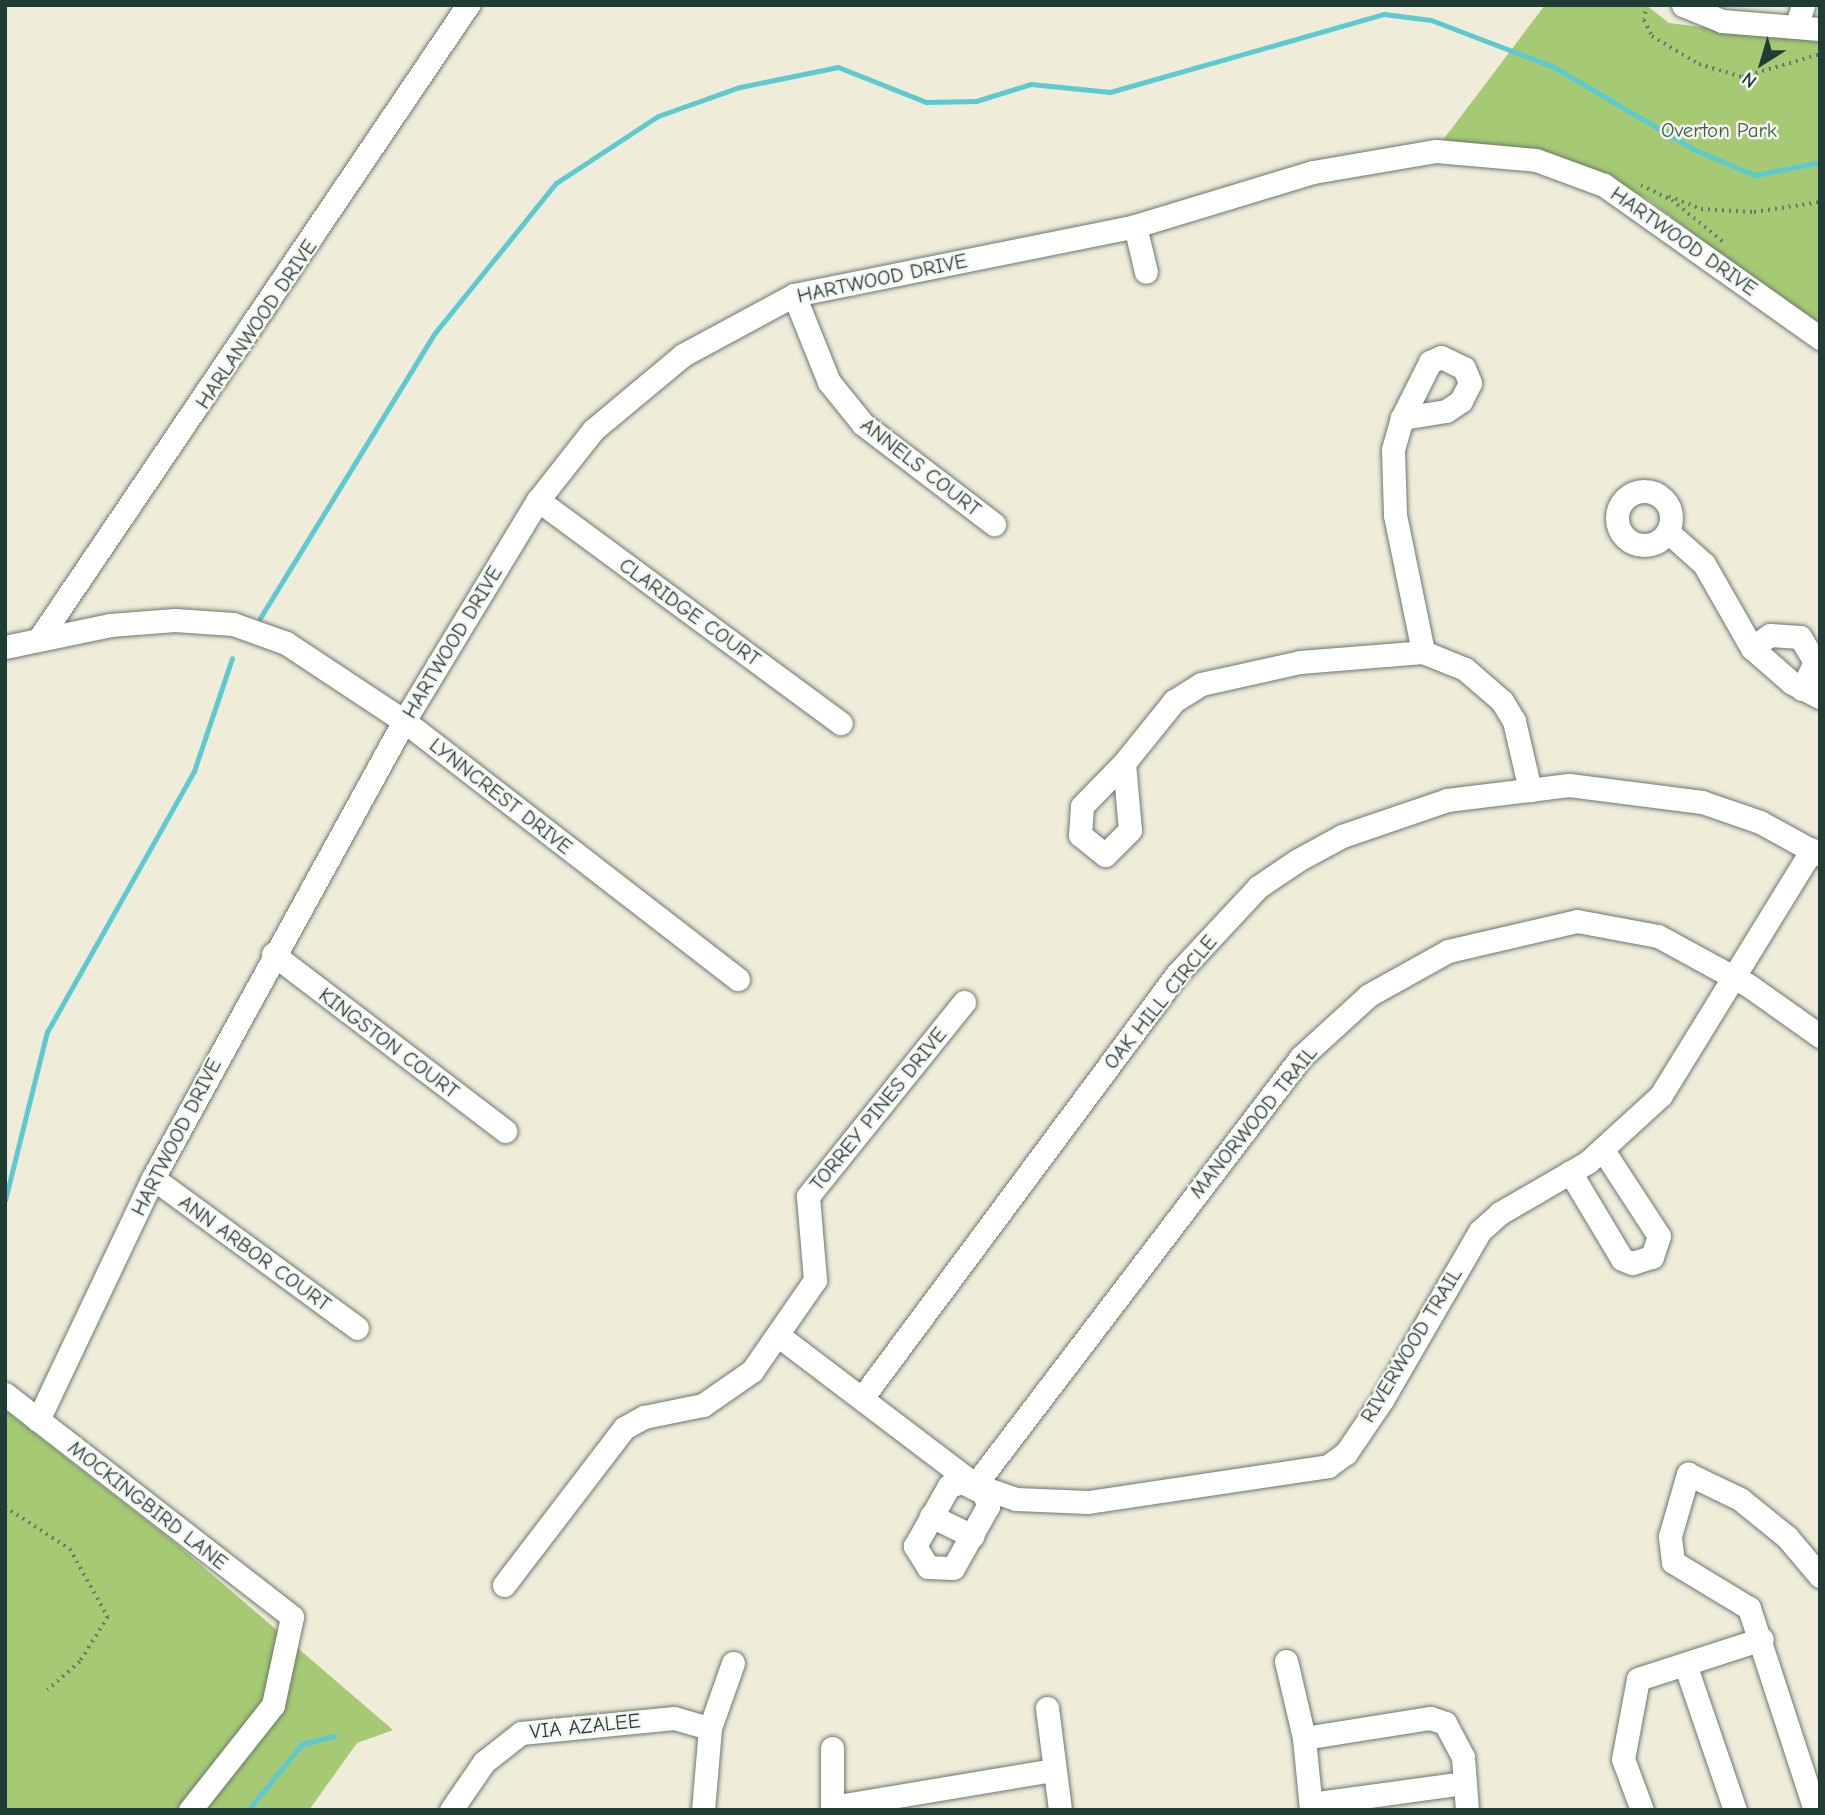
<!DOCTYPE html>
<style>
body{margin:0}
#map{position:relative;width:1825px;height:1815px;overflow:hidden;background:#efecd9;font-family:"Comic Neue",sans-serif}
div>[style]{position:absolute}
.green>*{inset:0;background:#a5ca73}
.stream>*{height:5px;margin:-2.5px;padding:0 2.5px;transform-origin:2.5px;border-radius:2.5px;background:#5dcad2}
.path>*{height:3.5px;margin-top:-1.75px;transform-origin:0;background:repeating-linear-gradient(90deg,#687a6e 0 2px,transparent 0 7px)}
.roads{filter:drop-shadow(0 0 2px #687a6e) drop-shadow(0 0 2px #687a6e)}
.minor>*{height:23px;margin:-11.5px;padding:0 11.5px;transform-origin:11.5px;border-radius:11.5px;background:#fff}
.minor>.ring{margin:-11.5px;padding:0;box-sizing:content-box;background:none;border:23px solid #fff;border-radius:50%}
span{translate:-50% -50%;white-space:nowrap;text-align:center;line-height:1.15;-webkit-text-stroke:5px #f6f6f2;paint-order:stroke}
.park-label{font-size:21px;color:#406044}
.street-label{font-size:21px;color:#1f3d34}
.frame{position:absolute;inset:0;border:7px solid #1f3d34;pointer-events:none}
.north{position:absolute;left:1727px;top:28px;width:70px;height:70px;-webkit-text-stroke:5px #f6f6f2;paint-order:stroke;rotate:217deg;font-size:19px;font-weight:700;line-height:28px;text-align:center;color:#1f3d34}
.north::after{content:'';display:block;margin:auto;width:24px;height:32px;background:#1f3d34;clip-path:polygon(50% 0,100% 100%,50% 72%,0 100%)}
</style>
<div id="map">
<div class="green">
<i style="clip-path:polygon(1545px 5px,1646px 5px,1669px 23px,1820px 42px,1820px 322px,1809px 321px,1649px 200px,1602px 173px,1528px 152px,1443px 140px)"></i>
<i style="clip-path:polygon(5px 1410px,173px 1541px,393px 1730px,357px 1743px,309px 1810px,5px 1810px)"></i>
</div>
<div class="stream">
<i style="left:260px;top:618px;width:333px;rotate:-58.5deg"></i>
<i style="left:434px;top:334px;width:194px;rotate:-51.1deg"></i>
<i style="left:556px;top:183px;width:122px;rotate:-33.3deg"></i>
<i style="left:658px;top:116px;width:87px;rotate:-19.5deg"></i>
<i style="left:740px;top:87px;width:100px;rotate:-11.5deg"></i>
<i style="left:838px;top:67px;width:95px;rotate:21.7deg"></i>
<i style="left:926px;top:102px;width:50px;rotate:-1.1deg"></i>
<i style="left:976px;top:101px;width:58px;rotate:-17.2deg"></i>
<i style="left:1031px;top:84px;width:79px;rotate:5.8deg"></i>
<i style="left:1110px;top:92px;width:285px;rotate:-15.9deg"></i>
<i style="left:1384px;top:14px;width:47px;rotate:7.3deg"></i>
<i style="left:1431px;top:20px;width:132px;rotate:20.9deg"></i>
<i style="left:1554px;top:67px;width:161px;rotate:30.5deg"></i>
<i style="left:1693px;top:149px;width:67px;rotate:22.8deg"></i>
<i style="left:1755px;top:175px;width:66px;rotate:-11.3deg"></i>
<i style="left:5px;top:1200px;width:173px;rotate:-76deg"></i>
<i style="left:47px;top:1032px;width:300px;rotate:-60.6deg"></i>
<i style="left:194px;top:771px;width:119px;rotate:-71.4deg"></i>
<i style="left:248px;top:1810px;width:85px;rotate:-50.7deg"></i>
<i style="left:302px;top:1744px;width:33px;rotate:-14deg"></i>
</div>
<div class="path">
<i style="left:1647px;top:5px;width:15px;rotate:101deg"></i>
<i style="left:1644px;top:20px;width:18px;rotate:63deg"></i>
<i style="left:1652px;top:36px;width:55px;rotate:30.8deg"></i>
<i style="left:1699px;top:64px;width:45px;rotate:16.8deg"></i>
<i style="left:1742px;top:77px;width:81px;rotate:-16.4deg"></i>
<i style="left:1641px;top:185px;width:34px;rotate:26deg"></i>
<i style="left:1672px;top:200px;width:70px;rotate:39.2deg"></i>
<i style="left:1669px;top:196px;width:35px;rotate:22deg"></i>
<i style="left:1701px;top:209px;width:53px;rotate:3.2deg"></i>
<i style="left:1754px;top:212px;width:67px;rotate:-8.6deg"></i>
<i style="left:5px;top:1507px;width:77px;rotate:32.9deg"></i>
<i style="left:70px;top:1549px;width:78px;rotate:60.8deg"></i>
<i style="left:108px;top:1617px;width:53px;rotate:121.9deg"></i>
<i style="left:80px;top:1662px;width:43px;rotate:138.8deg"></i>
</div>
<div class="roads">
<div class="minor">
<i style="left:1683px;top:5px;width:42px;rotate:22.3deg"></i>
<i style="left:1722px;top:21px;width:98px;rotate:4.7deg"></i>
<i style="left:1796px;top:27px;width:23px;rotate:-72deg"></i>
<i style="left:1135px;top:226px;width:47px;rotate:76.6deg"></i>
<i style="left:794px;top:295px;width:94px;rotate:68.1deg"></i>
<i style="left:829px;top:382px;width:54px;rotate:51deg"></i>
<i style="left:863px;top:424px;width:165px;rotate:37.4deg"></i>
<i style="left:1441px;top:357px;width:25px;rotate:26deg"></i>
<i style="left:1464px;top:368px;width:16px;rotate:68deg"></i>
<i style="left:1470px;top:383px;width:20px;rotate:117deg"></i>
<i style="left:1461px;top:401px;width:18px;rotate:146deg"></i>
<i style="left:1446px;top:411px;width:45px;rotate:171deg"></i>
<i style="left:1402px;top:418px;width:63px;rotate:-63.4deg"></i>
<i style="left:1430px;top:362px;width:12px;rotate:-24deg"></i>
<i style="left:1402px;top:418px;width:33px;rotate:106deg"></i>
<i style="left:1393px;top:450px;width:65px;rotate:88.2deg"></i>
<i style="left:1395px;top:515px;width:140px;rotate:78.4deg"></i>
<i class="ring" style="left:1617px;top:491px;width:31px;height:31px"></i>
<i style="left:538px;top:500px;width:376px;rotate:36.4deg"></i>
<i style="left:1668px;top:532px;width:48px;rotate:41.6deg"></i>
<i style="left:1704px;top:564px;width:97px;rotate:60.3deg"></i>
<i style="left:1752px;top:648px;width:53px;rotate:41.2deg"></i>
<i style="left:1792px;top:683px;width:31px;rotate:27deg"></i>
<i style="left:39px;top:639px;width:766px;rotate:-55.92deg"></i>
<i style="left:5px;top:647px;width:107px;rotate:-11.8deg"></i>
<i style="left:110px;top:625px;width:65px;rotate:-4.4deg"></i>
<i style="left:175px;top:620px;width:58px;rotate:3.9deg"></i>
<i style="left:233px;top:624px;width:56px;rotate:19.7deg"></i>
<i style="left:286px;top:643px;width:141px;rotate:33.5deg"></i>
<i style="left:404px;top:721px;width:422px;rotate:37.7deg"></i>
<i style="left:1752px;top:648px;width:22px;rotate:-36deg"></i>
<i style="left:1770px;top:635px;width:30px;rotate:4deg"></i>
<i style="left:1800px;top:637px;width:29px;rotate:59deg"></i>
<i style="left:1815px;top:662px;width:30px;rotate:116deg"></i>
<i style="left:1124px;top:763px;width:80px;rotate:-51.1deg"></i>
<i style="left:1174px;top:701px;width:32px;rotate:-32deg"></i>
<i style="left:1201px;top:684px;width:101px;rotate:-12.5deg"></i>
<i style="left:1300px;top:662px;width:123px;rotate:-4.6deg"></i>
<i style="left:1423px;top:652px;width:45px;rotate:22deg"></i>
<i style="left:1465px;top:669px;width:49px;rotate:40.9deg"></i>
<i style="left:1502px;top:701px;width:23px;rotate:59deg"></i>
<i style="left:1514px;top:721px;width:71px;rotate:76.9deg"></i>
<i style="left:1124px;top:763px;width:67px;rotate:84.9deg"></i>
<i style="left:1130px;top:830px;width:35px;rotate:135deg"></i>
<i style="left:1105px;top:855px;width:32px;rotate:-141deg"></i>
<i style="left:1080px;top:835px;width:29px;rotate:-86deg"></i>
<i style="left:1082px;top:806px;width:60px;rotate:-45.7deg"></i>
<i style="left:273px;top:954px;width:292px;rotate:37.3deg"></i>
<i style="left:1570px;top:1172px;width:101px;rotate:59.1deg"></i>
<i style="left:1622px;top:1259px;width:11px;rotate:22deg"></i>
<i style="left:1632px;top:1263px;width:21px;rotate:-17deg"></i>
<i style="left:1652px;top:1257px;width:22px;rotate:-72deg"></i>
<i style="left:1659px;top:1236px;width:103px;rotate:-123.1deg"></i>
<i style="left:153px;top:1178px;width:253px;rotate:36.3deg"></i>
<i style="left:779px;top:1336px;width:246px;rotate:37.2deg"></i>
<i style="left:975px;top:1485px;width:43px;rotate:18.9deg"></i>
<i style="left:1016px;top:1499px;width:72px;rotate:2.4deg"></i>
<i style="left:1088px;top:1502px;width:243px;rotate:-8.5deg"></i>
<i style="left:1328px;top:1466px;width:22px;rotate:-36deg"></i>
<i style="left:1346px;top:1453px;width:64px;rotate:-55.8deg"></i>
<i style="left:1382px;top:1400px;width:195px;rotate:-59.9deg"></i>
<i style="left:1480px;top:1231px;width:27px;rotate:-42deg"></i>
<i style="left:1500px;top:1213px;width:102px;rotate:-30.1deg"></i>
<i style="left:1588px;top:1162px;width:99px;rotate:-42.5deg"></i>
<i style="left:1661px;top:1095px;width:288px;rotate:-58.4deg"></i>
<i style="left:5px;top:1394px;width:363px;rotate:37.8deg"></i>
<i style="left:292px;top:1617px;width:90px;rotate:102.2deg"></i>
<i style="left:273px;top:1705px;width:134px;rotate:128.3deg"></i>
<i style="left:862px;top:1398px;width:528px;rotate:-53.39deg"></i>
<i style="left:1177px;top:974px;width:119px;rotate:-47deg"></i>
<i style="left:1258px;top:887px;width:48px;rotate:-34deg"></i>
<i style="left:1298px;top:860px;width:50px;rotate:-28.6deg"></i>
<i style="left:1342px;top:836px;width:111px;rotate:-18.9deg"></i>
<i style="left:1447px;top:800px;width:123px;rotate:-7deg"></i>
<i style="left:1569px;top:785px;width:134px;rotate:7.3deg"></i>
<i style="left:1702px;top:802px;width:61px;rotate:19deg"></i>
<i style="left:1760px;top:822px;width:68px;rotate:28.8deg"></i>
<i style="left:38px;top:1420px;width:268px;rotate:-64.6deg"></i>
<i style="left:153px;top:1178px;width:521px;rotate:-61.22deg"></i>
<i style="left:404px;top:721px;width:258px;rotate:-58.8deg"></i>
<i style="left:538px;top:500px;width:89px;rotate:-51.8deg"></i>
<i style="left:593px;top:430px;width:117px;rotate:-39.8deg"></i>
<i style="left:683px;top:355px;width:126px;rotate:-28.4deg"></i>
<i style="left:794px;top:295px;width:348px;rotate:-11.4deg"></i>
<i style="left:1135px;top:226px;width:186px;rotate:-16.9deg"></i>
<i style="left:1313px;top:172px;width:125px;rotate:-9.7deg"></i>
<i style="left:1436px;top:151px;width:100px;rotate:5.1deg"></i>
<i style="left:1536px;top:160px;width:72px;rotate:20.2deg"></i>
<i style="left:1604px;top:185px;width:265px;rotate:35.3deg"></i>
<i style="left:962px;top:1482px;width:25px;rotate:27deg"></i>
<i style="left:984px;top:1493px;width:14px;rotate:73deg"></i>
<i style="left:988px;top:1506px;width:71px;rotate:119.4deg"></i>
<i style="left:953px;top:1568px;width:25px;rotate:-178deg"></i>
<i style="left:928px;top:1567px;width:25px;rotate:-122deg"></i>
<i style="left:915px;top:1546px;width:69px;rotate:-60.5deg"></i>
<i style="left:949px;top:1486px;width:14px;rotate:-17deg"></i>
<i style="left:975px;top:1485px;width:538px;rotate:-52.7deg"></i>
<i style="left:1301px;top:1057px;width:92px;rotate:-42.4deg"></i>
<i style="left:1369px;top:995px;width:90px;rotate:-29.1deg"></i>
<i style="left:1448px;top:951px;width:132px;rotate:-13.1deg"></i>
<i style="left:1577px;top:921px;width:82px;rotate:10.5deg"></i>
<i style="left:1658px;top:936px;width:102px;rotate:28.6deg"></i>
<i style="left:1748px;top:985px;width:88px;rotate:35.3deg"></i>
<i style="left:931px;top:1516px;width:46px;rotate:26deg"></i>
<i style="left:504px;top:1585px;width:198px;rotate:-52.6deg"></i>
<i style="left:624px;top:1428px;width:23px;rotate:-29deg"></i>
<i style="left:644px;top:1417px;width:60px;rotate:-11.5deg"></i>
<i style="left:703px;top:1405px;width:60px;rotate:-34.8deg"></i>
<i style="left:752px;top:1371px;width:111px;rotate:-55.3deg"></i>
<i style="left:815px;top:1280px;width:84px;rotate:-94.8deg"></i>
<i style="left:808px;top:1196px;width:249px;rotate:-51.2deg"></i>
<i style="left:1286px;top:1661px;width:79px;rotate:76.8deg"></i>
<i style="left:1304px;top:1738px;width:72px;rotate:84.4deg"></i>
<i style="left:1685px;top:1664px;width:154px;rotate:71.1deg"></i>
<i style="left:1047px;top:1708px;width:103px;rotate:82.7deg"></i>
<i style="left:1304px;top:1738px;width:128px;rotate:-9deg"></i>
<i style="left:1430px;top:1718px;width:16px;rotate:18deg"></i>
<i style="left:1445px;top:1723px;width:38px;rotate:62deg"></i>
<i style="left:1463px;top:1757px;width:53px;rotate:85.7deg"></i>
<i style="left:1311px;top:1804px;width:155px;rotate:-7.8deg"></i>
<i style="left:832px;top:1807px;width:224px;rotate:-9.5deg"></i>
<i style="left:451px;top:1810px;width:58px;rotate:-55.5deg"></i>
<i style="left:484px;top:1762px;width:47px;rotate:-38.1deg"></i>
<i style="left:521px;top:1733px;width:154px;rotate:-5.6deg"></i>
<i style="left:674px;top:1718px;width:37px;rotate:16deg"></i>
<i style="left:703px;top:1810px;width:82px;rotate:-85.1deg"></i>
<i style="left:710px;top:1728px;width:69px;rotate:-70.5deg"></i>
<i style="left:832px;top:1810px;width:62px;rotate:-90deg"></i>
<i style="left:1642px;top:1810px;width:54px;rotate:-110.4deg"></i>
<i style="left:1623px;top:1759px;width:81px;rotate:-79.4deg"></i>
<i style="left:1638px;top:1679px;width:130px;rotate:-17.9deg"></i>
<i style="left:1815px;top:1810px;width:213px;rotate:-108.1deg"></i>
<i style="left:1749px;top:1608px;width:89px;rotate:-148.8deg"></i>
<i style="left:1673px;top:1562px;width:26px;rotate:-97deg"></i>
<i style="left:1670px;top:1536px;width:65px;rotate:-73.8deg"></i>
<i style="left:1688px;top:1474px;width:58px;rotate:25.7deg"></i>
<i style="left:1740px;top:1499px;width:60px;rotate:39deg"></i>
<i style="left:1787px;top:1537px;width:51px;rotate:49.8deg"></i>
</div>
</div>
<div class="park-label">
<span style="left:1719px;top:130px">Overton Park</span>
</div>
<div class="street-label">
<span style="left:1684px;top:241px;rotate:35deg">HARTWOOD DRIVE</span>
<span style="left:882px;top:278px;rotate:-12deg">HARTWOOD DRIVE</span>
<span style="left:256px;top:324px;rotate:-56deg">HARLANWOOD DRIVE</span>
<span style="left:921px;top:467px;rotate:38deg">ANNELS COURT</span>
<span style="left:690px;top:612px;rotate:36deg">CLARIDGE COURT</span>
<span style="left:452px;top:642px;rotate:-59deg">HARTWOOD DRIVE</span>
<span style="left:501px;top:796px;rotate:38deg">LYNNCREST DRIVE</span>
<span style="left:1160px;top:1002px;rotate:-51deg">OAK HILL CIRCLE</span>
<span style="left:389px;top:1043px;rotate:37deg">KINGSTON COURT</span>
<span style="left:878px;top:1109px;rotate:-51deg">TORREY PINES DRIVE</span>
<span style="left:1253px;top:1122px;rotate:-51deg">MANORWOOD TRAIL</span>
<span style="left:176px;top:1137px;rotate:-63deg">HARTWOOD DRIVE</span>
<span style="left:255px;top:1253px;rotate:36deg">ANN ARBOR COURT</span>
<span style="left:1411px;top:1345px;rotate:-59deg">RIVERWOOD TRAIL</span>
<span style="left:148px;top:1505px;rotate:38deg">MOCKINGBIRD LANE</span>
<span style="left:585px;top:1726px;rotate:-6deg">VIA AZALEE</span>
</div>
<div class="frame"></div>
<div class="north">N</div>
</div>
